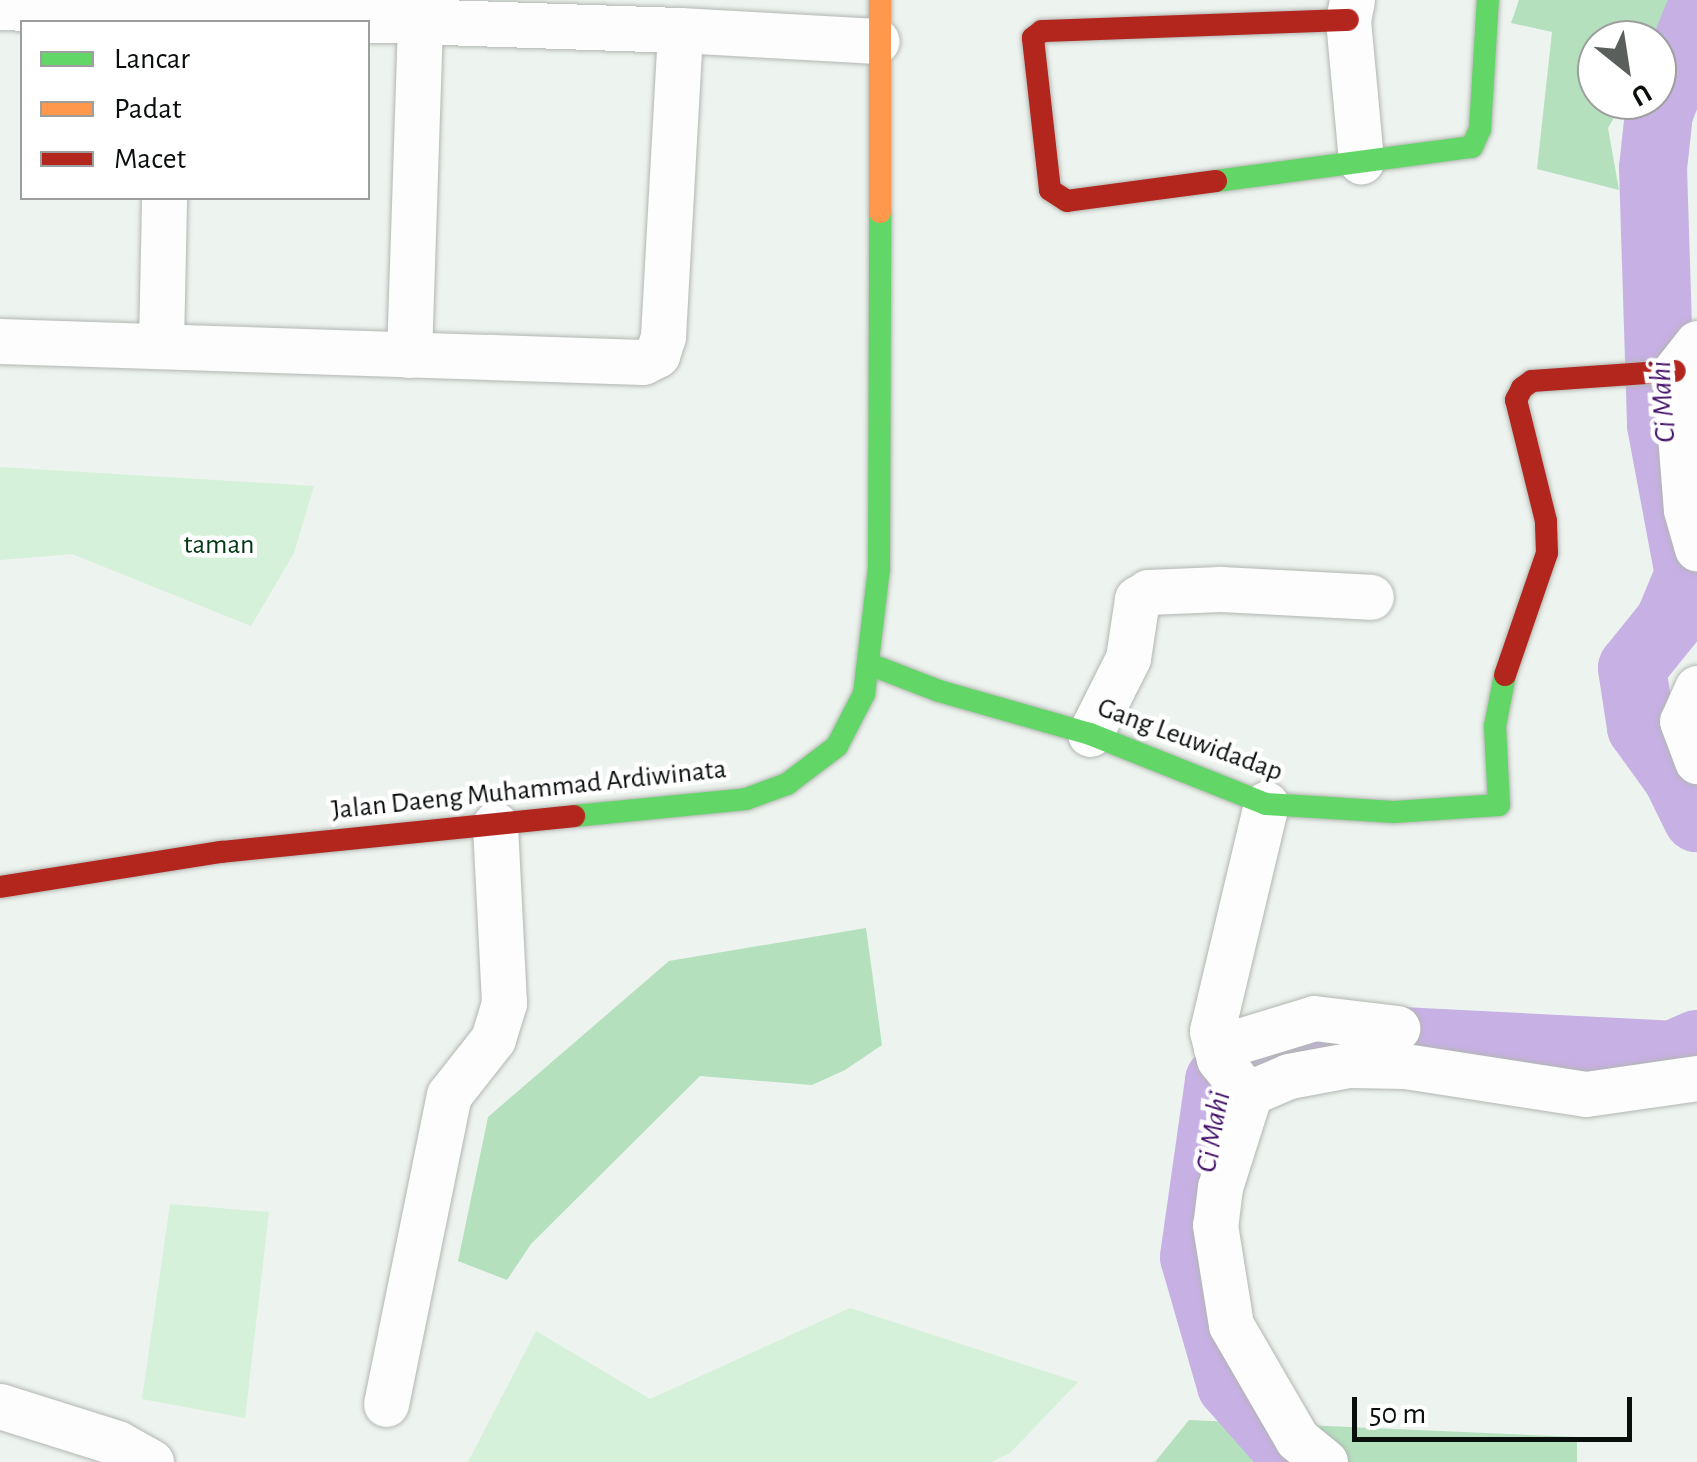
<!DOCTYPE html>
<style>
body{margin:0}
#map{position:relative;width:1697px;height:1462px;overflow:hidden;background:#edf3ee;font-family:"Alegreya Sans",sans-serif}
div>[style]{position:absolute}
.green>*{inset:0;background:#d5f1da}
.forest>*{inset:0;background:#b4e0be}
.river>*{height:68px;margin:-34px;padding:0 34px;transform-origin:34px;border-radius:34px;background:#c7b0e4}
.roads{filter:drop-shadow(0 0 2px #b2b6b2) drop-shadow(0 0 2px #b2b6b2)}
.street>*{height:45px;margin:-22.5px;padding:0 22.5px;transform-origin:22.5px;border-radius:22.5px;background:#fcfdfc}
.fast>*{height:22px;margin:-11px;padding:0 11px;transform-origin:11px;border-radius:11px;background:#63d668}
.slow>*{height:22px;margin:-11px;padding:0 11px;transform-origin:11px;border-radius:11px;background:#ff974d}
.jam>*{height:22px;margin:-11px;padding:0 11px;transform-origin:11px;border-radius:11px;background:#b3261e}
span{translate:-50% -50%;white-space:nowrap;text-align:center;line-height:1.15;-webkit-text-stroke:9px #fff;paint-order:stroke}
.park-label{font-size:28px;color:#003914}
.street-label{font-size:28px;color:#0b0f0c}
.water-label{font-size:30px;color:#420f67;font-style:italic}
.legend{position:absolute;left:20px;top:20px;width:350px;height:180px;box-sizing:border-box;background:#fff;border:2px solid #9d9f9e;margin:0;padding:12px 18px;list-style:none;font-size:30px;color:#0b0f0c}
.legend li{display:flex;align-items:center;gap:20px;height:50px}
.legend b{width:50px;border:2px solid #9d9f9e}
.north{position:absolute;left:1577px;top:20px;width:100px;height:100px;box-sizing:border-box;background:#fff;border:2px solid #9d9f9e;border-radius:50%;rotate:150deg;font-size:28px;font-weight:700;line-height:40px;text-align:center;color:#0b0f0c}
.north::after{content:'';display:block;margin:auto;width:35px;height:45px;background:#5a5f5b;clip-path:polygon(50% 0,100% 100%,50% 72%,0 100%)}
.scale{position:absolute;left:1352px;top:1397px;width:280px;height:45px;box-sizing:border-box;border:5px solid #0b0f0c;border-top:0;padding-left:12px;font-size:30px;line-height:35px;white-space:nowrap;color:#0b0f0c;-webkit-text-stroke:8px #fff;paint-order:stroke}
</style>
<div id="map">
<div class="green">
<i style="clip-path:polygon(0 467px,314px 486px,294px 553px,251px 626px,72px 554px,0 560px)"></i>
<i style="clip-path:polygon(170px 1204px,269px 1212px,245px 1418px,142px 1399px)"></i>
<i style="clip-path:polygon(850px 1308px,1078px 1382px,1010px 1453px,991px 1462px,468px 1462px,536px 1331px,650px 1399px)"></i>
</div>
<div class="forest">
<i style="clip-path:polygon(1519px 0,1676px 0,1657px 42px,1597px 40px,1597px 100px,1624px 100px,1608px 128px,1619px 190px,1537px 169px,1552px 32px,1511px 23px)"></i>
<i style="clip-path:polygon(866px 928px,882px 1045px,845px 1070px,812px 1085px,700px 1076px,531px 1244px,507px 1280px,458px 1261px,488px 1117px,669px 961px)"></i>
<i style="clip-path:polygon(1189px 1420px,1577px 1437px,1577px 1462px,1155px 1462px)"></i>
</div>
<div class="river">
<i style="left:1697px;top:18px;width:102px;rotate:111.8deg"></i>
<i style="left:1659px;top:113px;width:55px;rotate:96.2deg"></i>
<i style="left:1653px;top:168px;width:257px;rotate:88.2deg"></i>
<i style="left:1661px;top:425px;width:152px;rotate:79.4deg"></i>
<i style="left:1689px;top:574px;width:52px;rotate:112.6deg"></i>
<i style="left:1669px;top:622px;width:59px;rotate:128.8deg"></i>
<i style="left:1632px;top:668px;width:60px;rotate:81.3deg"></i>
<i style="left:1641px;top:727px;width:62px;rotate:54.2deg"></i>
<i style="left:1677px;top:777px;width:46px;rotate:64deg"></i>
<i style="left:1299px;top:1462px;width:103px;rotate:-131.4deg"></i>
<i style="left:1231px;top:1385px;width:133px;rotate:-106.1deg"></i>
<i style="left:1194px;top:1257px;width:178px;rotate:-81.9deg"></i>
<i style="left:1219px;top:1081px;width:94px;rotate:-28.5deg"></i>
<i style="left:1302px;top:1036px;width:370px;rotate:2.9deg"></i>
<i style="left:1672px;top:1055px;width:27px;rotate:-24deg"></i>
</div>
<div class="roads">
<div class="street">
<i style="left:1352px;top:0;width:20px;rotate:101deg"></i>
<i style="left:1348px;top:20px;width:142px;rotate:84.7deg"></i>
<i style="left:0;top:7px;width:680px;rotate:1.94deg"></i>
<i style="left:680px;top:30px;width:197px;rotate:3.2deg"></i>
<i style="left:0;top:341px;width:643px;rotate:1.87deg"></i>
<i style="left:643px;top:362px;width:16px;rotate:-27deg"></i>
<i style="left:657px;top:355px;width:20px;rotate:-72deg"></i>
<i style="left:663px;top:336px;width:306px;rotate:-86.8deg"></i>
<i style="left:1697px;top:343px;width:36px;rotate:128deg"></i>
<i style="left:1675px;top:371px;width:139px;rotate:85.5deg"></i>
<i style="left:1686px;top:510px;width:40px;rotate:74deg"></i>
<i style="left:161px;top:345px;width:147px;rotate:-88.8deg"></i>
<i style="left:409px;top:355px;width:355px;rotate:-88.1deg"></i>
<i style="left:1697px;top:688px;width:36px;rotate:114deg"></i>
<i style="left:1682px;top:721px;width:43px;rotate:69.4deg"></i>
<i style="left:1090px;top:734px;width:85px;rotate:-63.4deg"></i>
<i style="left:1128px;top:658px;width:60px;rotate:-81.3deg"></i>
<i style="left:1137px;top:599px;width:13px;rotate:-32deg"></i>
<i style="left:1148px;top:592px;width:72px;rotate:-2.4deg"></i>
<i style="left:1220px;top:589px;width:151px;rotate:3deg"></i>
<i style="left:1266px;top:804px;width:233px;rotate:103.4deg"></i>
<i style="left:1212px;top:1031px;width:29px;rotate:76deg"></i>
<i style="left:1219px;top:1059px;width:45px;rotate:51.3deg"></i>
<i style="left:1247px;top:1094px;width:8px;rotate:90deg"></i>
<i style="left:1247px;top:1102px;width:89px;rotate:107.6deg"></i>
<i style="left:1220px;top:1187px;width:38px;rotate:97deg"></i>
<i style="left:1215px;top:1225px;width:101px;rotate:80.9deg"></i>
<i style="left:1231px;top:1325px;width:132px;rotate:59.9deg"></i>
<i style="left:1297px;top:1439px;width:36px;rotate:39deg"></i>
<i style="left:1216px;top:1048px;width:102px;rotate:-17deg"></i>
<i style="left:1314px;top:1018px;width:84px;rotate:6.9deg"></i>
<i style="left:1247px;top:1094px;width:46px;rotate:-23.2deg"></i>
<i style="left:1289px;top:1076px;width:61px;rotate:-10.4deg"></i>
<i style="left:1349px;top:1065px;width:56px;rotate:1deg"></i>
<i style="left:1405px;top:1066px;width:183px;rotate:8.8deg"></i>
<i style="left:1586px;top:1094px;width:112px;rotate:-8.2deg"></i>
<i style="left:386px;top:1404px;width:315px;rotate:-78.5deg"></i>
<i style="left:449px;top:1095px;width:71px;rotate:-51.8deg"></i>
<i style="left:493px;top:1039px;width:38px;rotate:-73deg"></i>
<i style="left:504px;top:1003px;width:179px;rotate:-92.9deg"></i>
<i style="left:0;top:1406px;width:123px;rotate:17.5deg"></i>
<i style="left:117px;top:1443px;width:39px;rotate:29deg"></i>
</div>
<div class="fast">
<i style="left:1216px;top:181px;width:258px;rotate:-7.6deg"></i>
<i style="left:1472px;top:147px;width:20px;rotate:-66deg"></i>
<i style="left:1480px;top:129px;width:129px;rotate:-86.5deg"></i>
<i style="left:869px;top:664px;width:75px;rotate:21.1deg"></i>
<i style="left:939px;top:691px;width:157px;rotate:15.9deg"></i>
<i style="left:1090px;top:734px;width:189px;rotate:21.7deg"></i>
<i style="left:1266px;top:804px;width:128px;rotate:3.6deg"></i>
<i style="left:1394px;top:812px;width:105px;rotate:-3.8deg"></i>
<i style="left:1499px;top:805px;width:79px;rotate:-92.9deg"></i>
<i style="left:1495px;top:726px;width:52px;rotate:-78.9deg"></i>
<i style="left:574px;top:816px;width:173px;rotate:-5.6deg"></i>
<i style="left:746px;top:799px;width:44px;rotate:-20.1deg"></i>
<i style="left:787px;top:784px;width:63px;rotate:-37.2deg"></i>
<i style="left:837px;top:746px;width:59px;rotate:-62.6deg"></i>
<i style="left:864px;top:694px;width:127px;rotate:-83.2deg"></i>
<i style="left:879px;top:568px;width:356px;rotate:-89.8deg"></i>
</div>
<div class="slow">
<i style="left:880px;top:212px;width:212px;rotate:-90deg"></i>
</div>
<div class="jam">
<i style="left:1216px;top:181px;width:150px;rotate:172.4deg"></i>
<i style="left:1067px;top:201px;width:20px;rotate:-147deg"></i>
<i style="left:1050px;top:190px;width:153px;rotate:-96.4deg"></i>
<i style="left:1033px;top:38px;width:11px;rotate:-38deg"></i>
<i style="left:1042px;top:31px;width:306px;rotate:-2.1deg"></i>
<i style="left:1505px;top:675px;width:129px;rotate:-71deg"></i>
<i style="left:1547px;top:553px;width:32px;rotate:-92deg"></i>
<i style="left:1546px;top:521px;width:125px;rotate:-103.9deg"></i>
<i style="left:1516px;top:400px;width:13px;rotate:-63deg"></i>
<i style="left:1522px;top:388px;width:12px;rotate:-35deg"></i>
<i style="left:1532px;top:381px;width:143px;rotate:-4deg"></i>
<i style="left:0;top:887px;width:224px;rotate:-9deg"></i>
<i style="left:221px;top:852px;width:355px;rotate:-5.8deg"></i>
</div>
</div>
<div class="park-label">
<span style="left:219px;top:545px">taman</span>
</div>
<div class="street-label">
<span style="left:1190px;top:740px;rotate:20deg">Gang Leuwidadap</span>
<span style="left:529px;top:790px;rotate:-6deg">Jalan Daeng Muhammad Ardiwinata</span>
</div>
<div class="water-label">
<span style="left:1663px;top:402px;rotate:-94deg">Ci Mahi</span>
<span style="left:1213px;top:1132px;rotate:-80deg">Ci Mahi</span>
</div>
<ul class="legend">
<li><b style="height:12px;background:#63d668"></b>Lancar</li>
<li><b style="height:12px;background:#ff974d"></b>Padat</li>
<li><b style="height:12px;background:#b3261e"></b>Macet</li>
</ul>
<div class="north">U</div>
<div class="scale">50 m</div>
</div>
